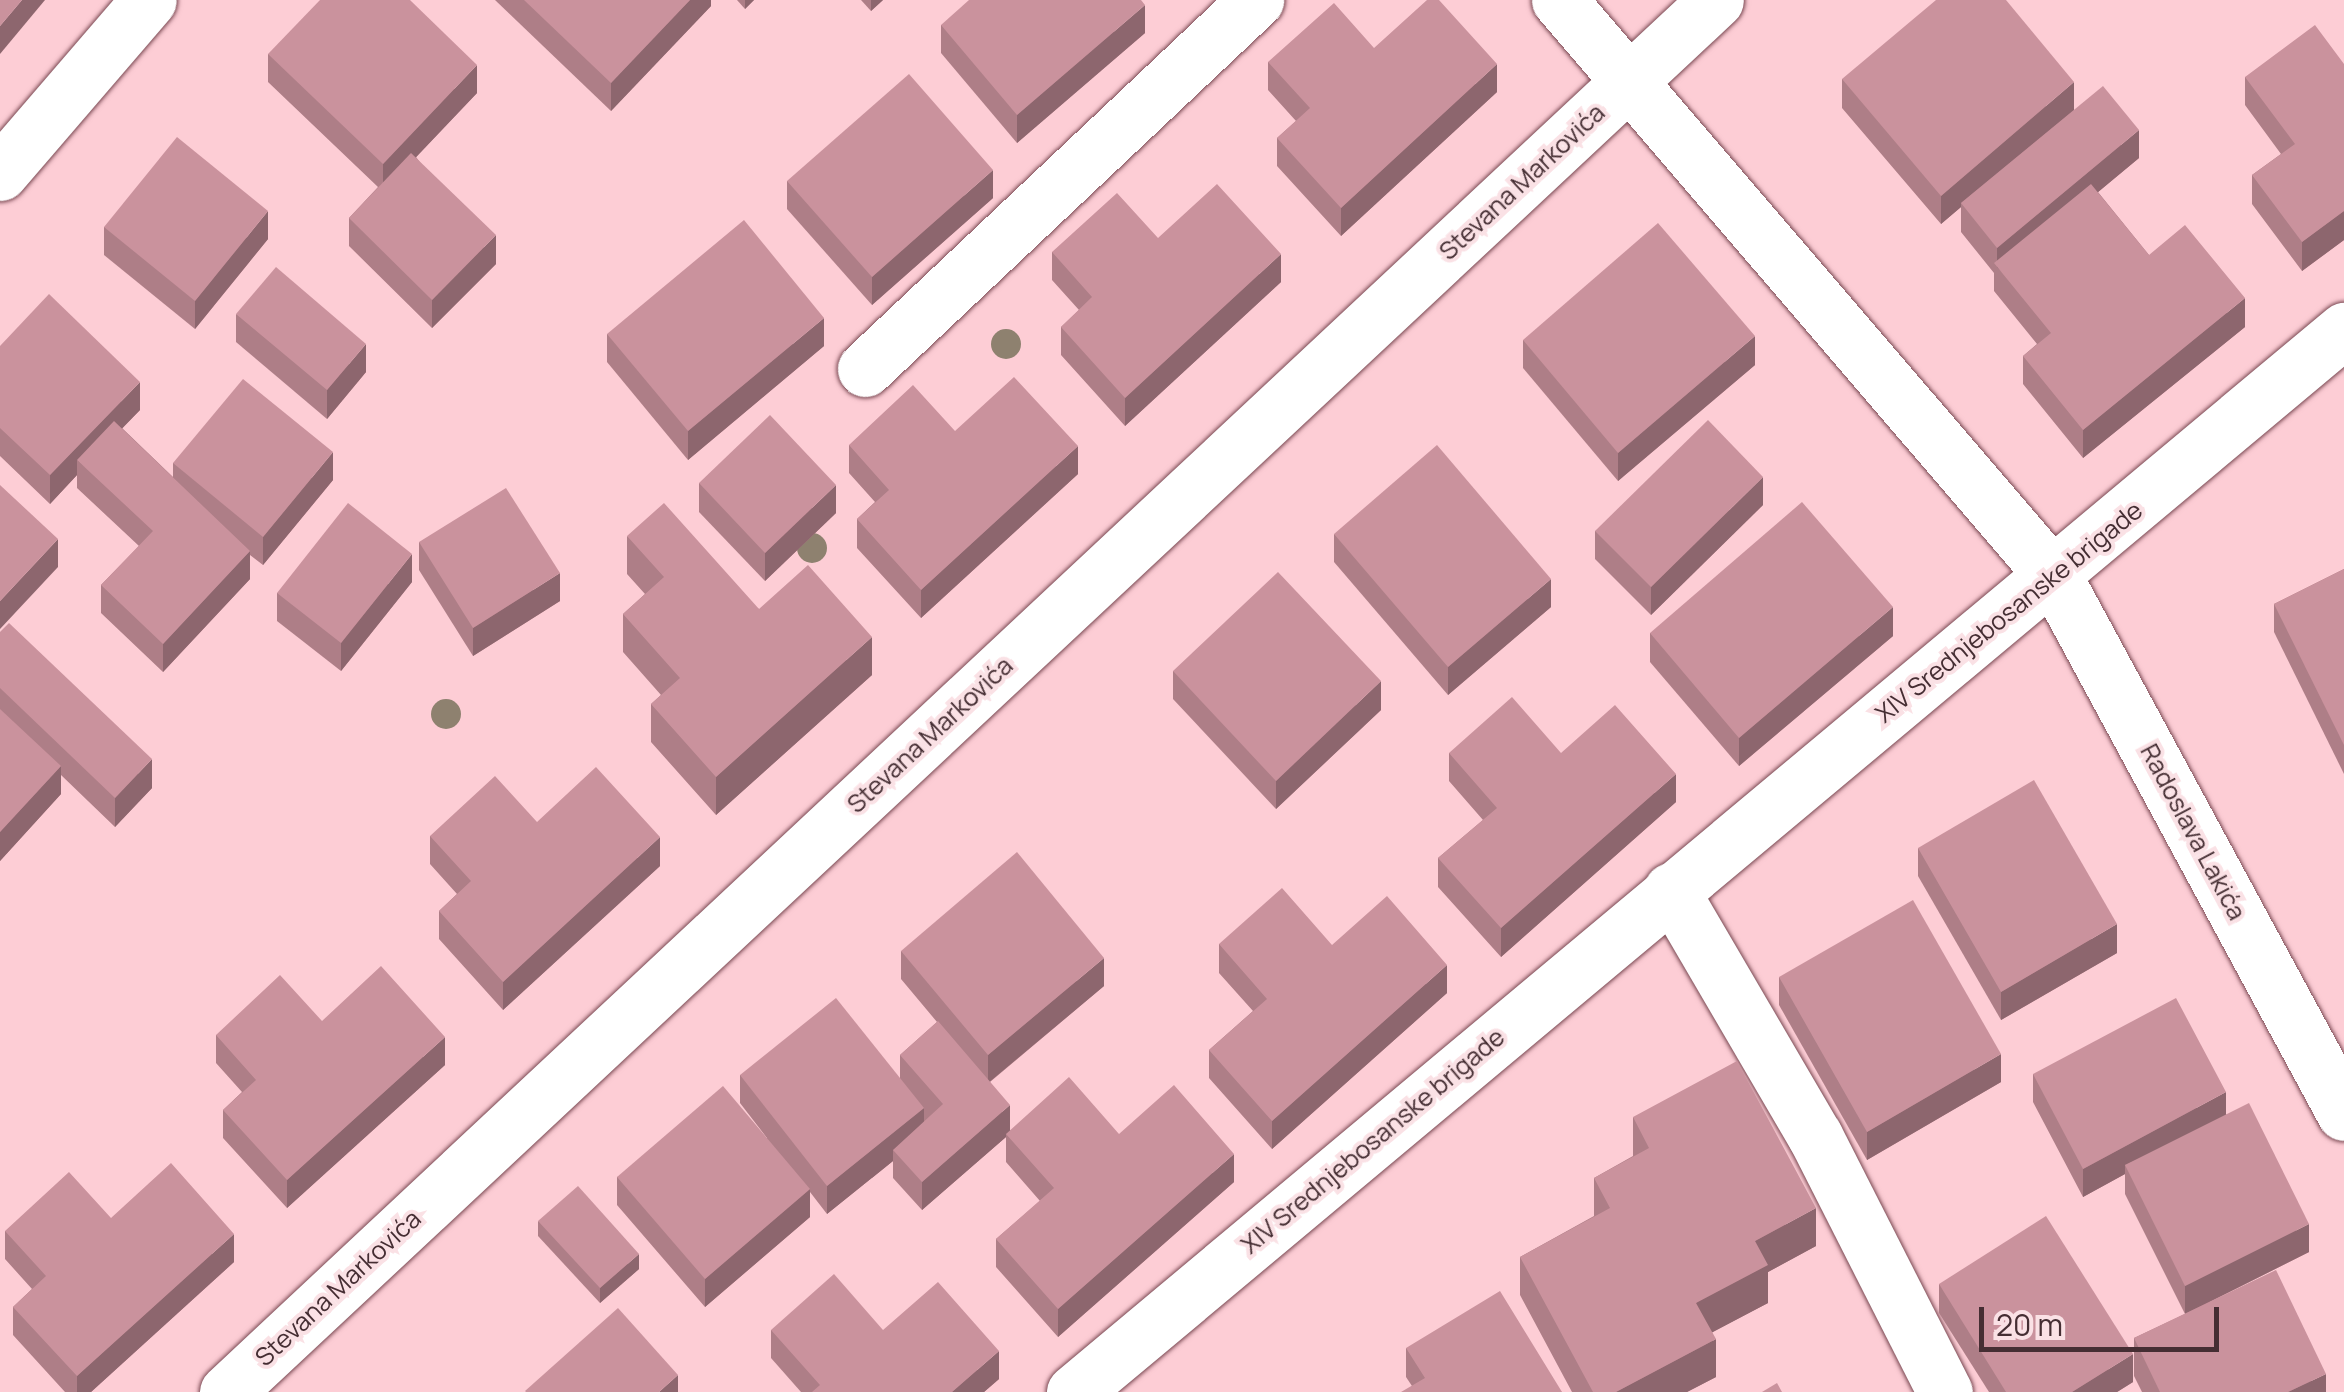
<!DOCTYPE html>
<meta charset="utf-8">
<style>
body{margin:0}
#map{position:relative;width:2344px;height:1392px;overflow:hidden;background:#fdcdd5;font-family:Manrope,sans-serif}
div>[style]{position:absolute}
.roads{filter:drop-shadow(0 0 2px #794852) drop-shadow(0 0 2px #794852)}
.street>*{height:55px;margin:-27.5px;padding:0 27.5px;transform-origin:27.5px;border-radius:27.5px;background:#fff}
.trees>*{width:30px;height:30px;margin:-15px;border-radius:50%;background:#8e816f}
.wall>*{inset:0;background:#ae7e87}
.shaded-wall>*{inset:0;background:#8d666e}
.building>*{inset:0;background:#ca929d}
span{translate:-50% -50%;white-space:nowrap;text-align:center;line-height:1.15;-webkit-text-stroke:8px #fae1e5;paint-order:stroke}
.street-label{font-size:25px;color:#452e33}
.scale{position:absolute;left:1979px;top:1307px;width:240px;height:45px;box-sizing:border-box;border:5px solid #452e33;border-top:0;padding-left:12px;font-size:30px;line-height:35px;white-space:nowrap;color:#452e33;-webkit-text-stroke:8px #fae1e5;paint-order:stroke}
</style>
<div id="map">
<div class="roads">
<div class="street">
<i style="left:1559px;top:0;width:762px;rotate:49.37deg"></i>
<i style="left:2055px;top:578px;width:608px;rotate:61.62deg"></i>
<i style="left:0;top:173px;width:228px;rotate:-49.3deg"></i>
<i style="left:865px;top:369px;width:538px;rotate:-43.34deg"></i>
<i style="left:1671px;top:890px;width:285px;rotate:59.7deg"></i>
<i style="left:1815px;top:1136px;width:287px;rotate:63.1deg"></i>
<i style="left:227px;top:1392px;width:2038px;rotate:-43.07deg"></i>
<i style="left:1074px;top:1392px;width:1656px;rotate:-39.9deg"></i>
</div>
</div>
<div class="trees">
<i style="left:1006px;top:344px"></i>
<i style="left:812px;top:548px"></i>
<i style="left:446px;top:714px"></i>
</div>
<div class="wall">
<i style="clip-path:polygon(495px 0,711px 0,711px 6px,611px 111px)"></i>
<i style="clip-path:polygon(737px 0,754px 0,745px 9px)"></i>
<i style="clip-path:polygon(861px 0,883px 0,871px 11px)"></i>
<i style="clip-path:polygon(941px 25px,1145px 33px,1017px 143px,941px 53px)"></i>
<i style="clip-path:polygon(1374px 48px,1497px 92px,1341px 236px,1277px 166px,1277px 138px,1296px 121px,1268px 90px,1268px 62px)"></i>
<i style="clip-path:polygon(268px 54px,477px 93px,416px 157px,496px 264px,432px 328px,349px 246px,349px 218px,378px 187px,268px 82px)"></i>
<i style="clip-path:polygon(2344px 64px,2344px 240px,2302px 271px,2252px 204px,2252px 175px,2281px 154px,2245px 105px,2245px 77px)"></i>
<i style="clip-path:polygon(1842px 79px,2074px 110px,2139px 158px,2098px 192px,2149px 255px,2245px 327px,2083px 458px,2023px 384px,2023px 356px,2037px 344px,1994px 291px,1994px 273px,1961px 232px,1961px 207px,1941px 224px,1842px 108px)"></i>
<i style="clip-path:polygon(787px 181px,993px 198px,872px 305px,787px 209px)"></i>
<i style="clip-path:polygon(104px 227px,268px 239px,195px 329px,104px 255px)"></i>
<i style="clip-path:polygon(1158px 238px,1281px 282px,1125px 426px,1061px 355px,1061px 327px,1079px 310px,1052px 280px,1052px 252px)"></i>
<i style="clip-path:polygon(236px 314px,366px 372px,327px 419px,236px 342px)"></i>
<i style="clip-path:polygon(607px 334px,824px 346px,688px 460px,607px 362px)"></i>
<i style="clip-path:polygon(1523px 340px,1755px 365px,1618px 481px,1523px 368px)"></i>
<i style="clip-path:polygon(0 346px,140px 410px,122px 428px,173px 477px,173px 463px,333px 480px,263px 565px,250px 555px,250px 579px,163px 672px,101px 613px,101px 585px,139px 546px,77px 488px,77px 475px,50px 504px,0 456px)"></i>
<i style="clip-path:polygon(955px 431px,1078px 474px,921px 618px,857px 548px,857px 519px,875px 502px,849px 473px,849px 445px)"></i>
<i style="clip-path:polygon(699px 483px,836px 513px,765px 581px,699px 512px)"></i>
<i style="clip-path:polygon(1763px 505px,1651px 615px,1595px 559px,1595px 531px)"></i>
<i style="clip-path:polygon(1334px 534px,1551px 607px,1448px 695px,1334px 562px)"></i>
<i style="clip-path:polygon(627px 536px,759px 609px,872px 675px,716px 815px,651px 742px,651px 704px,661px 695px,623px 652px,623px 614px,645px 594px,627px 574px)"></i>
<i style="clip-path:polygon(419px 542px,560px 601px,473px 656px,419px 570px)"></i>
<i style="clip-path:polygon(2344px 569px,2344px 774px,2274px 632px,2274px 604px)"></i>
<i style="clip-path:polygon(412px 582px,341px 671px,277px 621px,277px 593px)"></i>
<i style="clip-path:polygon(0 632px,152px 788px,115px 827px,61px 775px,61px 794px,0 861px)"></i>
<i style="clip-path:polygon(1650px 633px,1893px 636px,1739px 766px,1650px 662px)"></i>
<i style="clip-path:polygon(1173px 671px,1381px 710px,1276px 809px,1173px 699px)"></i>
<i style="clip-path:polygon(1449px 753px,1561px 753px,1676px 802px,1501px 957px,1438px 887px,1438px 858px,1483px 820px,1449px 781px)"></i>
<i style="clip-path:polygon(537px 822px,660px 866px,503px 1010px,439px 939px,439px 911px,457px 894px,430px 864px,430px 836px)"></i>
<i style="clip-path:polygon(1918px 848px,2117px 953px,2001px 1020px,1918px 876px)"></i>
<i style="clip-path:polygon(1219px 944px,1332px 945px,1447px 993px,1272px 1149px,1209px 1078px,1209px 1050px,1253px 1011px,1219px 973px)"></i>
<i style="clip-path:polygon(901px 951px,1104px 986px,990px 1082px,1010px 1130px,1119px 1134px,1234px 1182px,1058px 1337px,996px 1267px,996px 1239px,1040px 1201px,1006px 1162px,1006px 1137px,922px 1210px,893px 1178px,893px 1161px,827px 1214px,810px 1192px,810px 1217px,705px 1307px,617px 1205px,617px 1177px,767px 1138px,740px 1103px,740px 1075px,900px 1078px,900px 1055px,937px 1022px,901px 979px)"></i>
<i style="clip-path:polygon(1779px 977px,2001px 1082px,1867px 1160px,1779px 1005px)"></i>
<i style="clip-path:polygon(322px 1021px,445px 1065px,287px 1208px,223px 1138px,223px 1110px,242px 1092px,216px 1063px,216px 1035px)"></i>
<i style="clip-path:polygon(2033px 1074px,2226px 1114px,2309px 1252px,2210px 1302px,2326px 1392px,2142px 1392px,2134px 1376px,2134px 1338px,2185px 1314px,2125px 1194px,2125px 1174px,2083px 1197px,2033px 1102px)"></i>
<i style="clip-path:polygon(1633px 1117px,1816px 1246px,1768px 1272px,1768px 1303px,1712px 1332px,1716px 1377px,1687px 1392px,1572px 1392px,1520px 1295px,1520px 1257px,1594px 1216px,1594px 1178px,1633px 1156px)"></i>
<i style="clip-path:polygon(111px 1218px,234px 1262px,91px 1392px,65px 1392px,13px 1335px,13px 1307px,32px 1289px,5px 1259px,5px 1231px)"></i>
<i style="clip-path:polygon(538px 1221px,639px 1269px,600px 1303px,538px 1236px)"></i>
<i style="clip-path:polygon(1939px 1284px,2133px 1382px,2117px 1392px,1989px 1392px,1939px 1313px)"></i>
<i style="clip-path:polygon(771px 1330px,883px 1330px,999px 1379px,984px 1392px,801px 1392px,771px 1358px)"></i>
<i style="clip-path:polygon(1406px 1348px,1562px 1392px,1412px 1386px,1406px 1377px)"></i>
</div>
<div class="shaded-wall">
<i style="clip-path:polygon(22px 0,45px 0,0 54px,0 26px)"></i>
<i style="clip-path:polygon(690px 0,711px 0,711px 6px,611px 111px,611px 83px)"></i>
<i style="clip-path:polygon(745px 0,754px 0,745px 9px)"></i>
<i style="clip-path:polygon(871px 0,883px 0,871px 11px)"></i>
<i style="clip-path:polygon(1145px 5px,1145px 33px,1017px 143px,1017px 115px)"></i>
<i style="clip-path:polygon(1497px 64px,1497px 92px,1341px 236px,1341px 208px)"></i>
<i style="clip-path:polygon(477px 65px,477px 93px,383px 192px,383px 164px)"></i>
<i style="clip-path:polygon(2074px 82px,2074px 110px,1961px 203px,1961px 207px,1941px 224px,1941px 196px)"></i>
<i style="clip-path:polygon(2139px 130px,2139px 158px,2002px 272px,1997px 267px,1997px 248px)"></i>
<i style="clip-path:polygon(993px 170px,993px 198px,872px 305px,872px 277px)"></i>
<i style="clip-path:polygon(268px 211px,268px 239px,195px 329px,195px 301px)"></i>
<i style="clip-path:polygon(2344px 211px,2344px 240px,2302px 271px,2302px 242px)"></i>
<i style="clip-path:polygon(496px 235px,496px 264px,432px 328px,432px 300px)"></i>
<i style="clip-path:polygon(1281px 254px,1281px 282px,1125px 426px,1125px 398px)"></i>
<i style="clip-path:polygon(2245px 298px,2245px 327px,2083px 458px,2083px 430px)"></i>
<i style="clip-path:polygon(824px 318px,824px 346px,688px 460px,688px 431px)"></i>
<i style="clip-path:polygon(1755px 336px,1755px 365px,1618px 481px,1618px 453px)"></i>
<i style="clip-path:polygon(366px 344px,366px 372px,327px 419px,327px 390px)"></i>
<i style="clip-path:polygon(140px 382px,140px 410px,85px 467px,77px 460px,77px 475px,50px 504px,50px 475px)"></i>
<i style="clip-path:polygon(1078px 446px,1078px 474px,921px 618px,921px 590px)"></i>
<i style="clip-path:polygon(333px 452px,333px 480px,263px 565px,263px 537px)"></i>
<i style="clip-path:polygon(1763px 477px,1763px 505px,1651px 615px,1651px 587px)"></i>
<i style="clip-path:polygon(836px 485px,836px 513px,765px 581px,765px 553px)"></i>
<i style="clip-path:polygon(58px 539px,58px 567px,0 629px,0 601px)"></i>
<i style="clip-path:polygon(250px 551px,250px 579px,163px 672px,163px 644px)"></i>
<i style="clip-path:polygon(412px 554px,412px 582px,341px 671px,341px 643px)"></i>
<i style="clip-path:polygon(560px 573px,560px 601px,473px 656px,473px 628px)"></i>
<i style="clip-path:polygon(1551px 579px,1551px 607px,1448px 695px,1448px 667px)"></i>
<i style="clip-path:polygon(1893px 607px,1893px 636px,1739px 766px,1739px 738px)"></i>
<i style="clip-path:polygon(872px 637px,872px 675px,716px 815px,716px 777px)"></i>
<i style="clip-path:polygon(1381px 681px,1381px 710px,1276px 809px,1276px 781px)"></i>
<i style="clip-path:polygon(152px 759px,152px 788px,115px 827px,115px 798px)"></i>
<i style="clip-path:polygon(61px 766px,61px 794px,0 861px,0 832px)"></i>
<i style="clip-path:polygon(1676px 774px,1676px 802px,1501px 957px,1501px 928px)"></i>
<i style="clip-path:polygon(660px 837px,660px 866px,503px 1010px,503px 982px)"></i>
<i style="clip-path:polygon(2117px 924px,2117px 953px,2001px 1020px,2001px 992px)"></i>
<i style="clip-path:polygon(1104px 958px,1104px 986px,988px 1083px,988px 1055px)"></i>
<i style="clip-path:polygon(1447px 965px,1447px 993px,1272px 1149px,1272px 1121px)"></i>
<i style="clip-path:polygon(445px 1037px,445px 1065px,287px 1208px,287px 1180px)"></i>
<i style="clip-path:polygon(2001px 1054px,2001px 1082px,1867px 1160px,1867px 1132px)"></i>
<i style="clip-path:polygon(2226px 1092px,2226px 1120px,2125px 1165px,2125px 1174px,2083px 1197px,2083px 1169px)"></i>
<i style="clip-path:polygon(1010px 1105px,1010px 1133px,1006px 1134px,1006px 1137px,922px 1210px,922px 1182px)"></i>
<i style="clip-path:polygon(924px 1108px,924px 1136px,893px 1150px,893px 1161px,827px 1214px,827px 1186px)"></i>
<i style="clip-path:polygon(1234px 1154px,1234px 1182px,1058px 1337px,1058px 1309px)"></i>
<i style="clip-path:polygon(810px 1189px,810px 1217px,705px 1307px,705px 1279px)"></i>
<i style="clip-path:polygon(1816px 1208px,1816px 1246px,1768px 1272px,1768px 1303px,1696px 1341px,1696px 1303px,1755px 1241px)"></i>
<i style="clip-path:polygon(2309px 1224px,2309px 1252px,2185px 1314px,2185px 1286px)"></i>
<i style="clip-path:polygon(234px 1234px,234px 1262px,91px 1392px,77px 1392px,77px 1376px)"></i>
<i style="clip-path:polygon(639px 1254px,639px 1269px,600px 1303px,600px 1288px)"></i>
<i style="clip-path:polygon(1716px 1339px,1716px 1377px,1687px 1392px,1616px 1392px)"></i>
<i style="clip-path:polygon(999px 1351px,999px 1379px,984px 1392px,952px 1392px)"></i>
<i style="clip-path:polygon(2133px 1354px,2133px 1382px,2117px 1392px,2072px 1392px)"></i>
<i style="clip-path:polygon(2326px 1374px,2326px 1392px,2288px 1392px)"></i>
<i style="clip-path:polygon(678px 1375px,678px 1392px,659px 1392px)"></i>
</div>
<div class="building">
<i style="clip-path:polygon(0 0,22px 0,0 26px)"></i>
<i style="clip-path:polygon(320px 0,410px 0,477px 65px,383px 164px,268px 54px)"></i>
<i style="clip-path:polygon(524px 0,690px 0,611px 83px)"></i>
<i style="clip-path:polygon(969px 0,1141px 0,1145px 5px,1017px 115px,941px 25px)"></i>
<i style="clip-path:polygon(1427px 0,1439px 0,1497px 64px,1341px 208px,1277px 138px,1310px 108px,1268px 62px,1334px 3px,1374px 48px)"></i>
<i style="clip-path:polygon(1936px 0,2006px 0,2074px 82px,1941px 196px,1842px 79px)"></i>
<i style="clip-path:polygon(2315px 25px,2344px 64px,2344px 211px,2302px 242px,2252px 175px,2295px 144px,2245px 77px)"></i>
<i style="clip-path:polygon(909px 74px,993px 170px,872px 277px,787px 181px)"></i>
<i style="clip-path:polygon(2103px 86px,2139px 130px,1997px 248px,1961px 203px)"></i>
<i style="clip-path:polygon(177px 137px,268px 211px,195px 301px,104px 227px)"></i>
<i style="clip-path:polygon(411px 153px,496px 235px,432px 300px,349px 218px)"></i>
<i style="clip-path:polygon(1217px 184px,1281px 254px,1125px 398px,1061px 327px,1092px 297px,1052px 252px,1117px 193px,1158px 238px)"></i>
<i style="clip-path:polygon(2091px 184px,2149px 255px,2185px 225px,2245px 298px,2083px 430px,2023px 356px,2051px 333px,1994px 263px)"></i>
<i style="clip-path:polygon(744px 220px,824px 318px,688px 431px,607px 334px)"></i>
<i style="clip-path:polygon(1658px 223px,1755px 336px,1618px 453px,1523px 340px)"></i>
<i style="clip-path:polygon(276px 267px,366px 344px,327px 390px,236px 314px)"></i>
<i style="clip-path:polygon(49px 294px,140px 382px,50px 475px,0 428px,0 346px)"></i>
<i style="clip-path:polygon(1014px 377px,1078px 446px,921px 590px,857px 519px,889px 490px,849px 445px,913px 385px,955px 431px)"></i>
<i style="clip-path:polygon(243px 379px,333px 452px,263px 537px,173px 463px)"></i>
<i style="clip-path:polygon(770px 415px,836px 485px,765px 553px,699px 483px)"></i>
<i style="clip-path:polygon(1708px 420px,1763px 477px,1651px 587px,1595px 531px)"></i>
<i style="clip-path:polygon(114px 421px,250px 551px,163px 644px,101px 585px,153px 531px,77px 460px)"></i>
<i style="clip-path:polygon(1437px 445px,1551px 579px,1448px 667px,1334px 534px)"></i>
<i style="clip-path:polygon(0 485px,58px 539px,0 601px)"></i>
<i style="clip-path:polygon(506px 488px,560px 573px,473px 628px,419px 542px)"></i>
<i style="clip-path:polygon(1802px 502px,1893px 607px,1739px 738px,1650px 633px)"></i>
<i style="clip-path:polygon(348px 503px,412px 554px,341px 643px,277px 593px)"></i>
<i style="clip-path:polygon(664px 503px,759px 609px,808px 565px,872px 637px,716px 777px,651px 704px,680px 678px,623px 614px,664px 577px,627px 536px)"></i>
<i style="clip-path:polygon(2344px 569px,2344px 745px,2274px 604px)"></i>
<i style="clip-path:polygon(1278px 572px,1381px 681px,1276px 781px,1173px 671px)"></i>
<i style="clip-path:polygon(9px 623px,152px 759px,115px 798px,0 688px,0 632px)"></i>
<i style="clip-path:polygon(1512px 697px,1561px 753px,1615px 705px,1676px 774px,1501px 928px,1438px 858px,1497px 808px,1449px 753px)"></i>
<i style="clip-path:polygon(0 709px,61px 766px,0 832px)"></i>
<i style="clip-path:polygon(596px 767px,660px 837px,503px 982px,439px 911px,471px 881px,430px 836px,495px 776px,537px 822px)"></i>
<i style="clip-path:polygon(2034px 780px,2117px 924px,2001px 992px,1918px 848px)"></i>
<i style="clip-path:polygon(1017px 852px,1104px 958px,988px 1055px,901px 951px)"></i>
<i style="clip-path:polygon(1282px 888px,1332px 945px,1387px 896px,1447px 965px,1272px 1121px,1209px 1050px,1267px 999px,1219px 944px)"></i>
<i style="clip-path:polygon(1913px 900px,2001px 1054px,1867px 1132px,1779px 977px)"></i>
<i style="clip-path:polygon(381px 966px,445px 1037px,287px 1180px,223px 1110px,256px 1080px,216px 1035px,280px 975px,322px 1021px)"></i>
<i style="clip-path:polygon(836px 998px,924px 1108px,827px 1186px,740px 1075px)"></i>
<i style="clip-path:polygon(2176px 998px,2226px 1092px,2083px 1169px,2033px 1074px)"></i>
<i style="clip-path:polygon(938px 1021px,1010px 1105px,922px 1182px,893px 1150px,943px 1104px,900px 1055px)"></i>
<i style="clip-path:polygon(1737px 1061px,1816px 1208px,1755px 1241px,1768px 1265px,1696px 1303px,1716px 1339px,1616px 1392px,1593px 1392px,1520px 1257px,1610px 1208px,1594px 1178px,1649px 1148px,1633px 1117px)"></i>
<i style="clip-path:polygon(1069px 1077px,1119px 1134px,1174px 1085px,1234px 1154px,1058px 1309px,996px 1239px,1054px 1188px,1006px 1134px)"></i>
<i style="clip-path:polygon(723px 1086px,810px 1189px,705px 1279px,617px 1177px)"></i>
<i style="clip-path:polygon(2249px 1103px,2309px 1224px,2185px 1286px,2125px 1165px)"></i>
<i style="clip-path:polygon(171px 1163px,234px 1234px,77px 1376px,13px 1307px,46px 1276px,5px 1231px,69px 1172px,111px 1218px)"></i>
<i style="clip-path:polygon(578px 1186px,639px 1254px,600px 1288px,538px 1221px)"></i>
<i style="clip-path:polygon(2046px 1216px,2133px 1354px,2072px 1392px,2006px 1392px,1939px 1284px)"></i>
<i style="clip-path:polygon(2276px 1270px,2326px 1374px,2288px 1392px,2160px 1392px,2134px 1338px)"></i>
<i style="clip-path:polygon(834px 1274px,883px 1330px,938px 1282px,999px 1351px,952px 1392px,812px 1392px,820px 1385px,771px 1330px)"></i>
<i style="clip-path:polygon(1500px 1291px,1562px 1392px,1401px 1392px,1425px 1378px,1406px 1348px)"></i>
<i style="clip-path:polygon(618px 1308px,678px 1375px,659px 1392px,526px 1392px,525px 1391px)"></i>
<i style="clip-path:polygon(1777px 1383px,1782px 1392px,1762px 1392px)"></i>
</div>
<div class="street-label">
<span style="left:1522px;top:182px;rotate:-43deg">Stevana Markovića</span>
<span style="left:2009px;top:612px;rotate:-39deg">XIV Srednjebosanske brigade</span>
<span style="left:930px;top:735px;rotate:-43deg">Stevana Markovića</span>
<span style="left:2193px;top:832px;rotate:62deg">Radoslava Lakića</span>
<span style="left:1373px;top:1141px;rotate:-40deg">XIV Srednjebosanske brigade</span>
<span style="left:338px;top:1288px;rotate:-43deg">Stevana Markovića</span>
</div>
<div class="scale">20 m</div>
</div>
